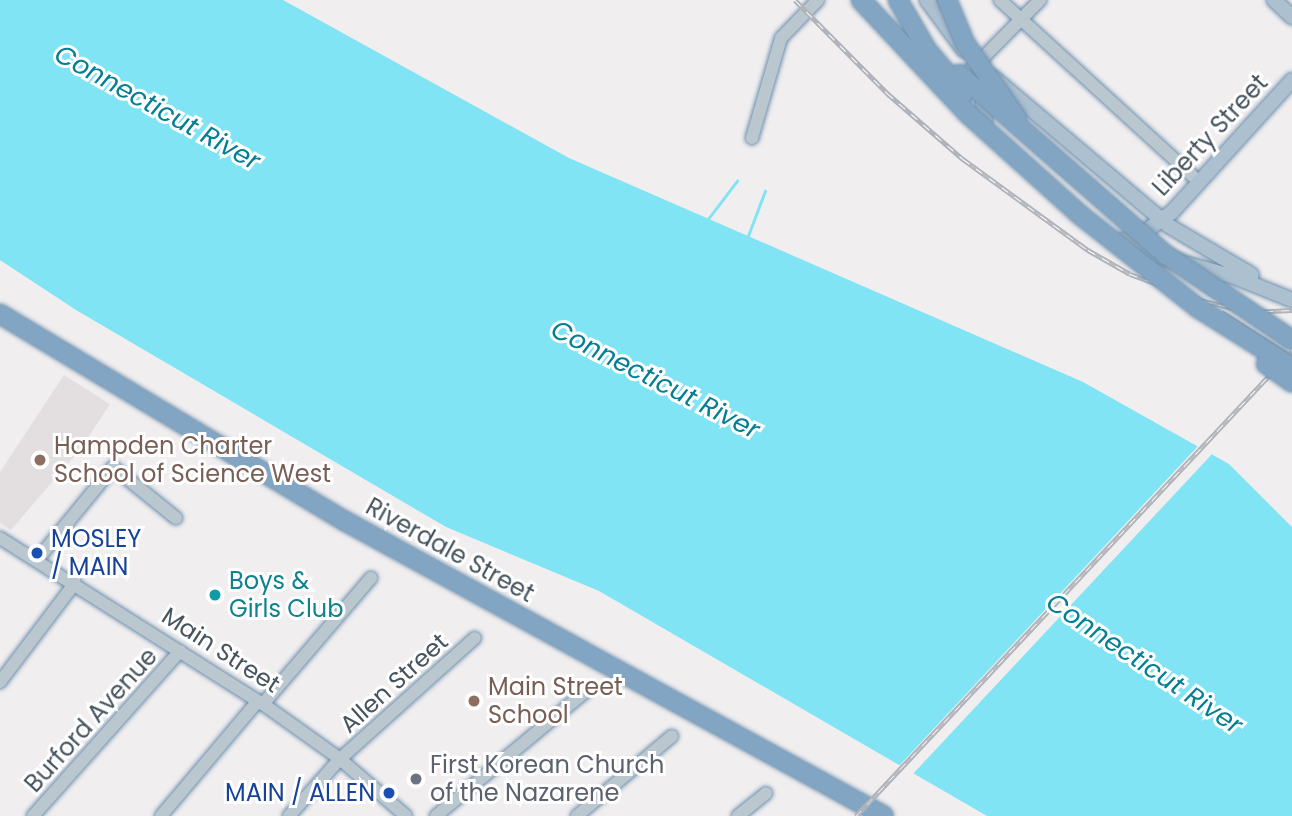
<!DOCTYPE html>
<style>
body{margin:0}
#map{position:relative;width:1292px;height:816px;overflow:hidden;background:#f1eeef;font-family:Poppins,sans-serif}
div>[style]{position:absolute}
.education>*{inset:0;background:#e3dfe1}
.water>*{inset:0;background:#81e4f4}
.pier>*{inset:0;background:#f1eeef}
.stream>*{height:2.5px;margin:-1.25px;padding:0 1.25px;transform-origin:1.25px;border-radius:1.25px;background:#81e4f4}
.roads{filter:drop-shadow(0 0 2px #6d90ae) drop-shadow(0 0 2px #6d90ae)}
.minor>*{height:12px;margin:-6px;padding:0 6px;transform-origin:6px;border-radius:6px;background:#bbc7cf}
.major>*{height:14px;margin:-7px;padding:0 7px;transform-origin:7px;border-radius:7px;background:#acc0d0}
.highway>*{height:18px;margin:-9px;padding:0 9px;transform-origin:9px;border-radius:9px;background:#81a5c2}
.rail>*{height:5px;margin-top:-2.5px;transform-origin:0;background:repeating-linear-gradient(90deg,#fff 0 8px,#b0b4ba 0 16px);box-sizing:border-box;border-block:2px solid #b0b4ba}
.bridges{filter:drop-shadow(0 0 2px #6d90ae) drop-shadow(0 0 2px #6d90ae)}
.highway-bridge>*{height:18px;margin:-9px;padding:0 9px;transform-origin:9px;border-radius:9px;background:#81a5c2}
.dots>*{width:19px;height:19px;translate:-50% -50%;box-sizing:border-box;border:4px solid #fff;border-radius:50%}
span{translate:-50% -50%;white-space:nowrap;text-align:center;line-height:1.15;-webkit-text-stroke:6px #fff;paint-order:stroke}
.street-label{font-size:24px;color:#45545e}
.education-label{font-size:24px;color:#785e54}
.left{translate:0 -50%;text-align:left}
.transit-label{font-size:24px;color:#164399}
.right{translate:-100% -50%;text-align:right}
.culture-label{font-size:24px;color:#0d838f}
.worship-label{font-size:24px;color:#5b616d}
.water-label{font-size:26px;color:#037f95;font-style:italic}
</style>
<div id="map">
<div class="education">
<i style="clip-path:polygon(64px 375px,110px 404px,82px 447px,11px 530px,0 523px,0 472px)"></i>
</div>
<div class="water">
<i style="clip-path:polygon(0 0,283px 0,569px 158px,1083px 382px,1229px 464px,1292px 527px,1292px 816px,987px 816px,599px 591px,446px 527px,76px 310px,0 260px)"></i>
</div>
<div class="pier">
<i style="clip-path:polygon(1200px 444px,1214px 452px,911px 776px,897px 768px)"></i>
</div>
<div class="stream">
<i style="left:708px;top:219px;width:48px;rotate:-52.7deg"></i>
<i style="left:748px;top:236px;width:48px;rotate:-69.3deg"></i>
</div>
<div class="roads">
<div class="minor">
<i style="left:1000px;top:0;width:270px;rotate:42.4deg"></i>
<i style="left:958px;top:83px;width:117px;rotate:-45.3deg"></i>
<i style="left:752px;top:138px;width:104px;rotate:-73.8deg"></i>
<i style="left:781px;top:38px;width:53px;rotate:-45.8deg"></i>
<i style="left:0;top:538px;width:311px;rotate:32.3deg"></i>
<i style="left:263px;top:704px;width:95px;rotate:35.5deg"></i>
<i style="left:340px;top:759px;width:87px;rotate:40.8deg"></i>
<i style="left:37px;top:560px;width:120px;rotate:-50.7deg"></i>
<i style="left:113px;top:467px;width:81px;rotate:39deg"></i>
<i style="left:0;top:682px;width:124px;rotate:-52.9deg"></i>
<i style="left:263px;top:704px;width:166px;rotate:-49.4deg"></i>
<i style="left:33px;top:816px;width:221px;rotate:-48.3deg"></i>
<i style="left:161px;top:816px;width:150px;rotate:-49.9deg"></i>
<i style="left:289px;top:816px;width:76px;rotate:-48.2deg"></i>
<i style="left:340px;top:759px;width:181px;rotate:-41.9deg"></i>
<i style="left:436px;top:816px;width:197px;rotate:-39.8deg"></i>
<i style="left:577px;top:816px;width:124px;rotate:-40.1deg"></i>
<i style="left:738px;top:816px;width:36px;rotate:-39deg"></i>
</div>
<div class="major">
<i style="left:927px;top:0;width:62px;rotate:53.5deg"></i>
<i style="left:1274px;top:0;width:25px;rotate:43deg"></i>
<i style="left:994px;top:78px;width:229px;rotate:40.2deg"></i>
<i style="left:1169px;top:226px;width:96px;rotate:30.6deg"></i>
<i style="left:985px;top:119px;width:17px;rotate:-97deg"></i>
<i style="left:983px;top:102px;width:15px;rotate:-48deg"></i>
<i style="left:1135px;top:239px;width:46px;rotate:-36.1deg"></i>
<i style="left:1172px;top:212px;width:178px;rotate:-47.7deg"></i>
<i style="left:1123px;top:240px;width:27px;rotate:28deg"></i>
<i style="left:1147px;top:253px;width:91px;rotate:15.3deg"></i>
<i style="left:1235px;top:277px;width:61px;rotate:22deg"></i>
</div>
<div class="highway">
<i style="left:0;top:314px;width:402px;rotate:31deg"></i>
<i style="left:345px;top:521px;width:614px;rotate:28.69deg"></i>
</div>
</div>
<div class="rail">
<i style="left:795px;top:0;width:131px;rotate:45.3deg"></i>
<i style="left:887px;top:93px;width:101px;rotate:41deg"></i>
<i style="left:963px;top:159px;width:155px;rotate:36.1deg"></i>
<i style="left:1088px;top:250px;width:48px;rotate:29.7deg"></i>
<i style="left:1130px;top:274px;width:79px;rotate:20deg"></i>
<i style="left:1204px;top:301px;width:46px;rotate:13.7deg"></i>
<i style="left:1249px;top:312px;width:43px;rotate:-2.7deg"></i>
<i style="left:1222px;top:312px;width:83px;rotate:32.7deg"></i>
<i style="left:856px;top:816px;width:637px;rotate:-46.84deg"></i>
</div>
<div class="bridges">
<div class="highway-bridge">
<i style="left:861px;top:0;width:155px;rotate:46.8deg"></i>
<i style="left:967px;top:113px;width:151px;rotate:42deg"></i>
<i style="left:1079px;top:214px;width:152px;rotate:38.3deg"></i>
<i style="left:1198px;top:308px;width:111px;rotate:32.1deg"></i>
<i style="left:898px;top:0;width:58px;rotate:59.9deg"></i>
<i style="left:927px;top:50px;width:57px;rotate:49.9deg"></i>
<i style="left:947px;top:0;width:47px;rotate:67.3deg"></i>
<i style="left:965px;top:43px;width:91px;rotate:55.3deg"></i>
<i style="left:959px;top:74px;width:275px;rotate:41.2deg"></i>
<i style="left:1166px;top:255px;width:152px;rotate:34deg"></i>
<i style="left:1266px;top:364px;width:32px;rotate:35deg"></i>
</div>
</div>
<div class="dots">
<i style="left:40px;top:460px;background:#8d6e63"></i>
<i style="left:37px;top:553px;background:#1a4fb4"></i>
<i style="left:215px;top:595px;background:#0f9aa8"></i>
<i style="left:474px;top:701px;background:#8d6e63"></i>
<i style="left:416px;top:779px;background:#6b7280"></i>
<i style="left:389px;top:793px;background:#1a4fb4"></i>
</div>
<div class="street-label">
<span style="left:1210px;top:135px;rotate:-47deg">Liberty Street</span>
<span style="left:450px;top:550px;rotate:29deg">Riverdale Street</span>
<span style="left:221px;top:650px;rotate:33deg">Main Street</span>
<span style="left:394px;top:683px;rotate:-42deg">Allen Street</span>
<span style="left:91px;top:720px;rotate:-48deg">Burford Avenue</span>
</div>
<div class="education-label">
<span class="left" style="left:54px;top:460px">Hampden Charter<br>School of Science West</span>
<span class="left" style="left:488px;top:701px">Main Street<br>School</span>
</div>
<div class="transit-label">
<span class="left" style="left:51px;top:553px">MOSLEY<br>/ MAIN</span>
<span class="right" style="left:375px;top:793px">MAIN / ALLEN</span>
</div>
<div class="culture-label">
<span class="left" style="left:229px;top:595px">Boys &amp;<br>Girls Club</span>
</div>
<div class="worship-label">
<span class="left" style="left:430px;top:779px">First Korean Church<br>of the Nazarene</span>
</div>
<div class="water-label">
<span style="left:157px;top:108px;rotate:29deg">Connecticut River</span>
<span style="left:655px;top:380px;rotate:27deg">Connecticut River</span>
<span style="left:1144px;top:664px;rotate:34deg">Connecticut River</span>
</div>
</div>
